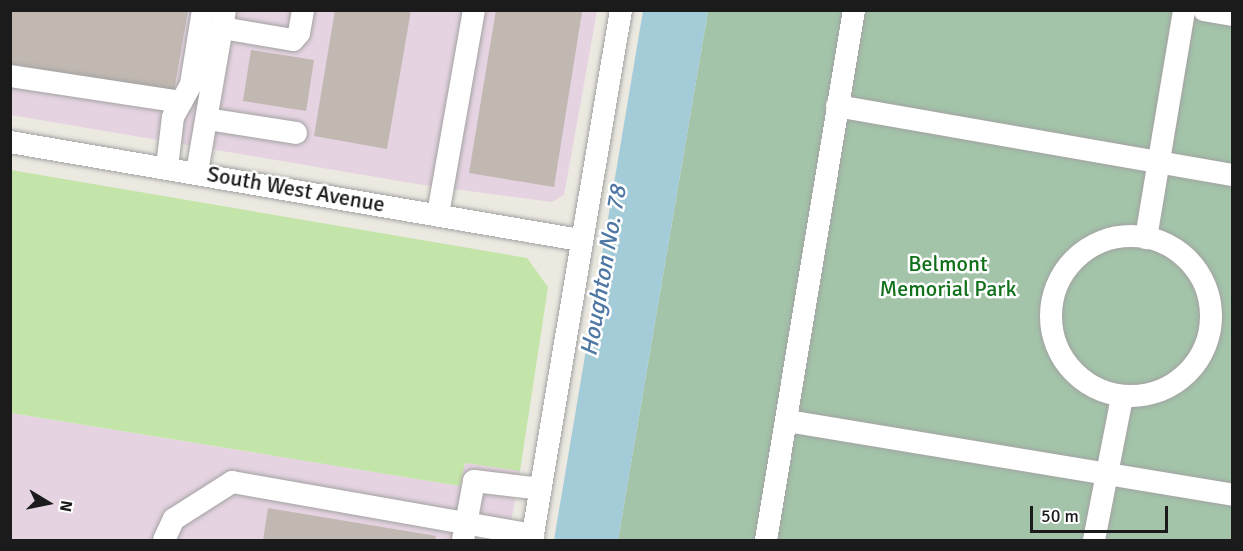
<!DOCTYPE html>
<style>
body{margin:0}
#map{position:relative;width:1243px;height:551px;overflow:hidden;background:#ece9e1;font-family:Signika,sans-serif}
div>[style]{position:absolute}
.industrial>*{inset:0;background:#e5d3e1}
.grass>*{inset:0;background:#c4e5a9}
.cemetery>*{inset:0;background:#a3c4a9}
.water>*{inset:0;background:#a3cbd8}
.building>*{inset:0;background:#c0b8b1}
.roads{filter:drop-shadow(0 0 2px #a2a2a2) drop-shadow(0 0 2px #a2a2a2)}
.minor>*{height:22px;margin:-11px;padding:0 11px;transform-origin:11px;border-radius:11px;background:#fff}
.minor>.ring{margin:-11px;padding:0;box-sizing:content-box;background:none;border:22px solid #fff;border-radius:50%}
span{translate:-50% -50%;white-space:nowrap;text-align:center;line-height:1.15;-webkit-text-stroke:5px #fff;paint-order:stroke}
.street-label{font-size:22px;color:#1b1b1b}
.park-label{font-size:22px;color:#11711b}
.water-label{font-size:24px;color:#4e77a4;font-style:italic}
.frame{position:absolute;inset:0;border:12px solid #1b1b1b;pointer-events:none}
.north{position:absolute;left:18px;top:473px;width:60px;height:60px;-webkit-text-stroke:4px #fff;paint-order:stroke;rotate:100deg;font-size:16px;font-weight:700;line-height:24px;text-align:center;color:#1b1b1b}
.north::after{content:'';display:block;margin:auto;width:21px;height:27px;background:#1b1b1b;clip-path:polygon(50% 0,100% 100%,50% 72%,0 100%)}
.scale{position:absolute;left:1030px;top:506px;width:138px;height:27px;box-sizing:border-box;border:3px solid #1b1b1b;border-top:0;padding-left:8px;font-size:18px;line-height:21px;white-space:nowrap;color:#1b1b1b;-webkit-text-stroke:4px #fff;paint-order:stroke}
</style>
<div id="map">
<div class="industrial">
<i style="clip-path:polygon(10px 11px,597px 11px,564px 195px,552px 202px,417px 184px,11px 115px)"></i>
<i style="clip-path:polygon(10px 413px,460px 486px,465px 463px,520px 471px,508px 540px,11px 540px)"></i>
</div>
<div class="grass">
<i style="clip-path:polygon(11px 170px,527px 258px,548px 287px,520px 471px,465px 463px,460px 486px,11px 413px)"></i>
</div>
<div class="cemetery">
<i style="clip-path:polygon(708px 11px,1232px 11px,1232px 540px,618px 540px)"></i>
</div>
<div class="water">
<i style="clip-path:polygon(643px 11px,708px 11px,618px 540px,554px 540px)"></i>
</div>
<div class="building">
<i style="clip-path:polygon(10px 10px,188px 10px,174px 91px,10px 64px)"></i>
<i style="clip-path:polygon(335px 10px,411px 10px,387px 149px,314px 136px)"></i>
<i style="clip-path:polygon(496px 10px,582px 12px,554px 187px,469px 173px)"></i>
<i style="clip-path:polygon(251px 50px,314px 60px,306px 111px,243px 101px)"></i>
<i style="clip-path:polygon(268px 508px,436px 536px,435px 540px,263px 540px)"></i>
</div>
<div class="roads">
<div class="minor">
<i style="left:1204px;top:10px;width:28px;rotate:10deg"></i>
<i style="left:222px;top:28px;width:72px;rotate:9.6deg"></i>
<i style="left:293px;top:40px;width:9px;rotate:-49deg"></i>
<i style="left:299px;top:33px;width:23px;rotate:-80deg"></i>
<i style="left:10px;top:76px;width:173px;rotate:8.6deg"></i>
<i style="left:837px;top:106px;width:401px;rotate:9.9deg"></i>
<i style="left:207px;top:119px;width:90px;rotate:8.9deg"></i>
<i style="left:10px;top:142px;width:578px;rotate:9.76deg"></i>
<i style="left:167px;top:167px;width:50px;rotate:-83.2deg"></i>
<i style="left:173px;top:117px;width:38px;rotate:-61deg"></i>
<i style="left:191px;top:84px;width:75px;rotate:-80.8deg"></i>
<i style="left:197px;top:172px;width:164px;rotate:-80.2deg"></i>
<i style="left:438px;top:214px;width:207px;rotate:-80deg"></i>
<i class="ring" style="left:1051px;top:236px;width:138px;height:138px"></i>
<i style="left:1146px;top:238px;width:231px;rotate:-80.5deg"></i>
<i style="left:787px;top:421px;width:451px;rotate:9.4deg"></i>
<i style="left:164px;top:540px;width:23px;rotate:-65deg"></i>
<i style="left:174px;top:519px;width:69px;rotate:-32.5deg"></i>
<i style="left:232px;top:482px;width:306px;rotate:10deg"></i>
<i style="left:463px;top:540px;width:60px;rotate:-79.4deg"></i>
<i style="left:474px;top:481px;width:67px;rotate:6.8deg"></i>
<i style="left:532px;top:540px;width:537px;rotate:-80.47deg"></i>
<i style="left:766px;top:540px;width:537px;rotate:-80.57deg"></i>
<i style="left:1094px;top:540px;width:146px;rotate:-78.9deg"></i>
</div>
</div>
<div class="street-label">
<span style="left:296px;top:189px;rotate:10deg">South West Avenue</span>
</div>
<div class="park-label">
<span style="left:948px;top:276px">Belmont<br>Memorial Park</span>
</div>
<div class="water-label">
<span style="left:604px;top:271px;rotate:-80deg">Houghton No. 78</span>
</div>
<div class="frame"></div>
<div class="north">N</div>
<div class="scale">50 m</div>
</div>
